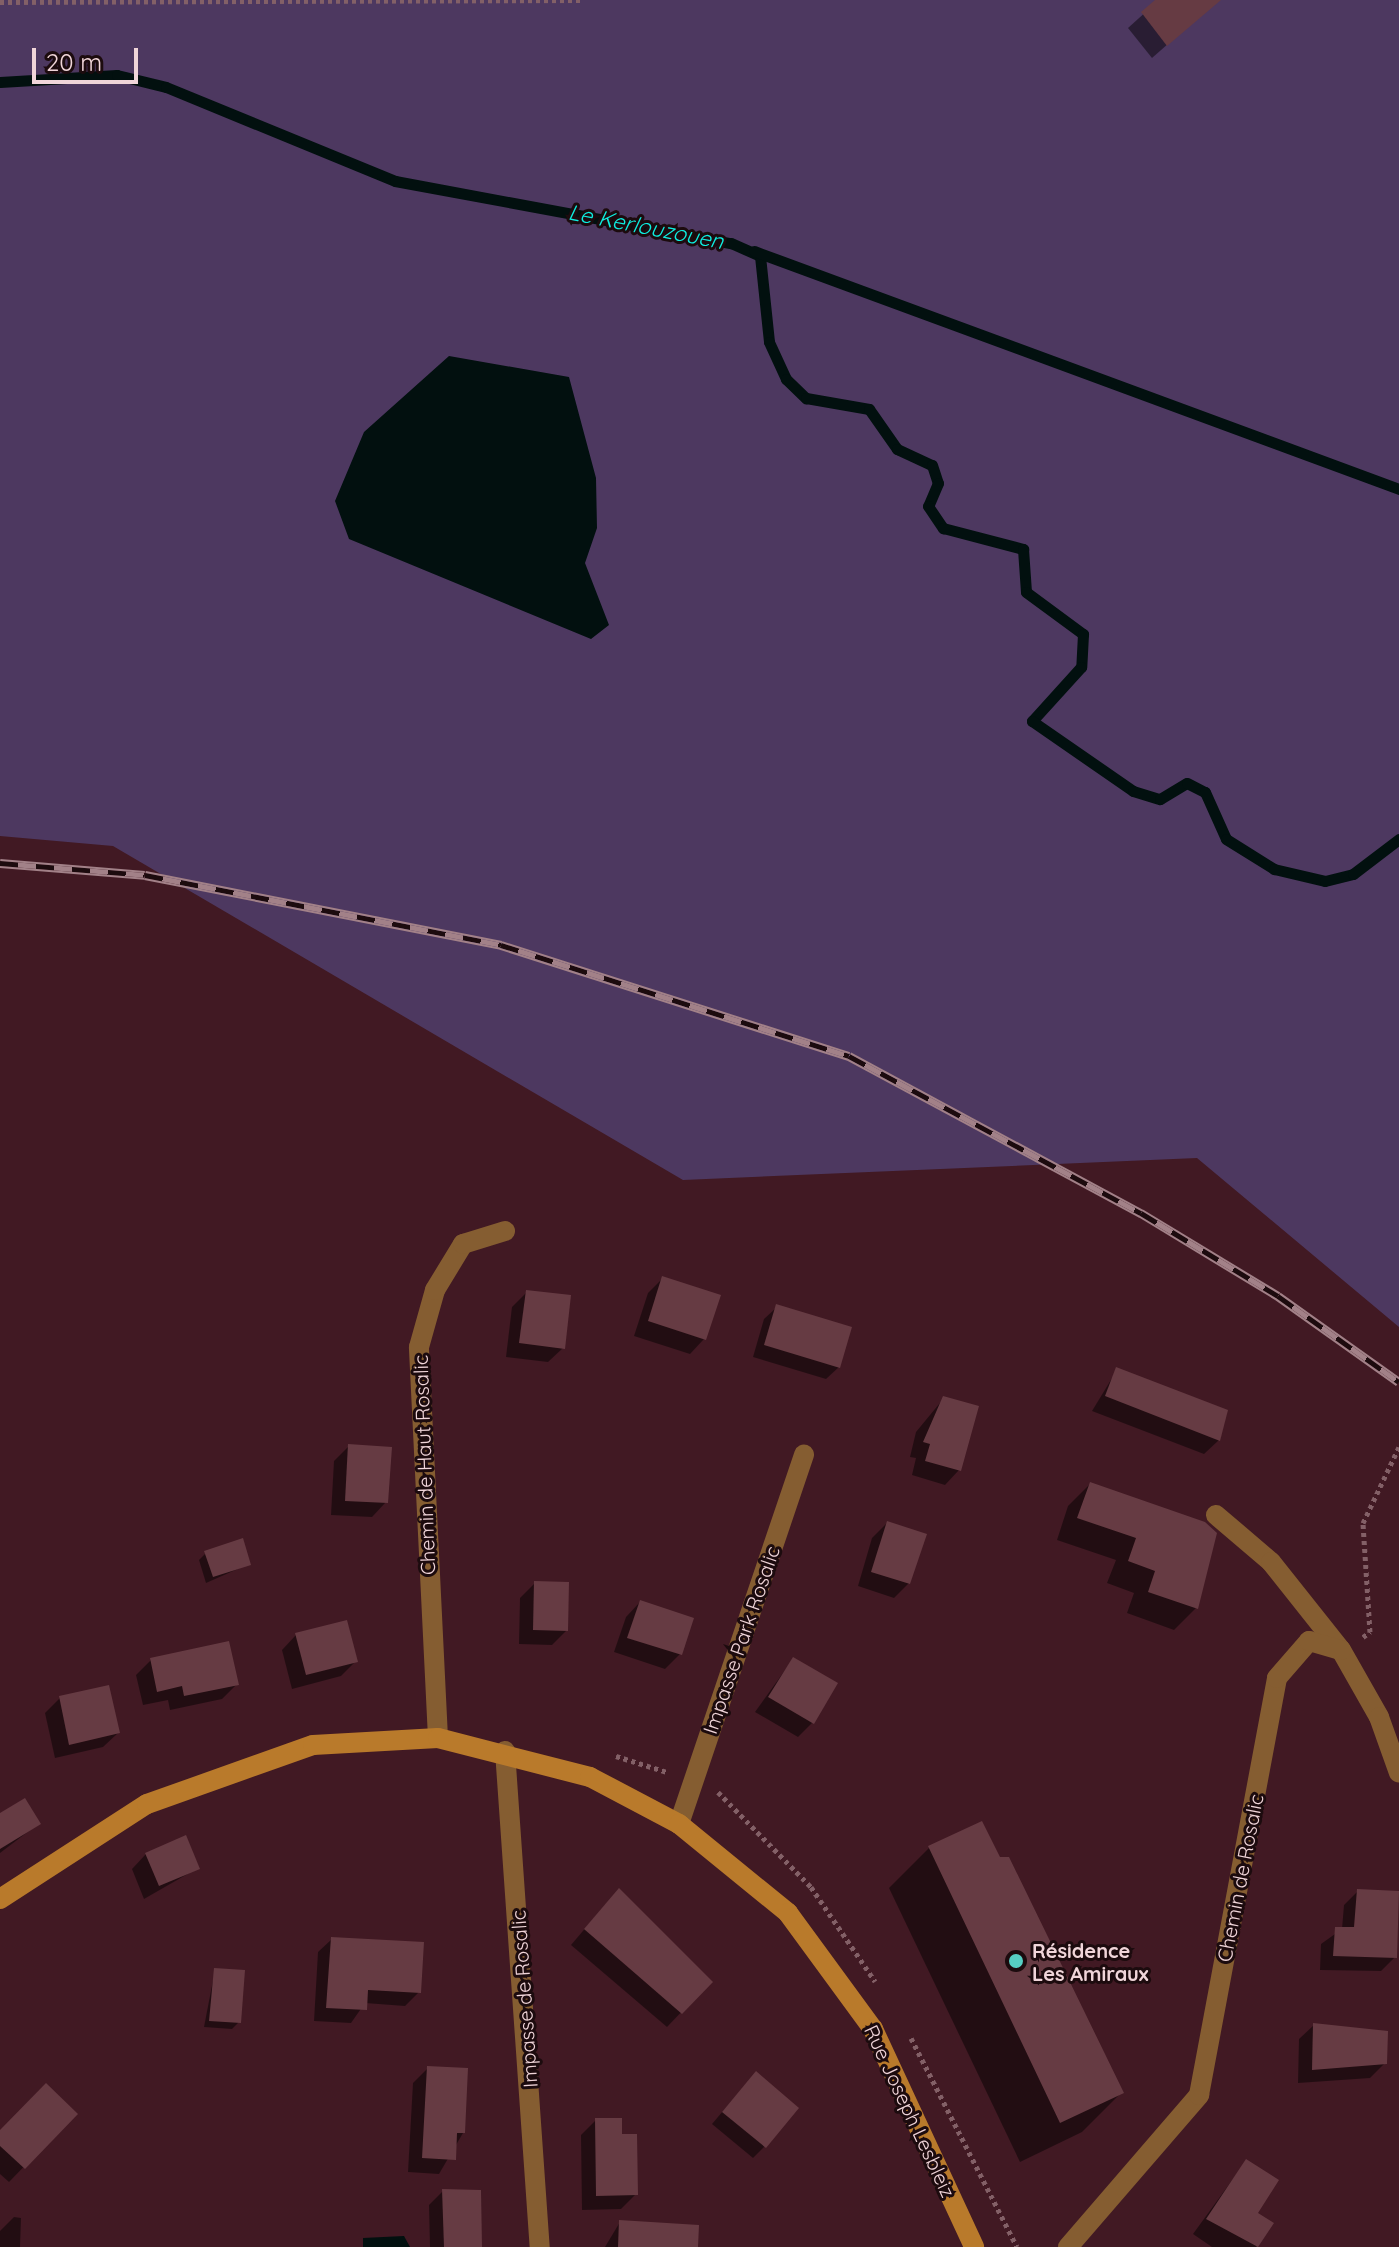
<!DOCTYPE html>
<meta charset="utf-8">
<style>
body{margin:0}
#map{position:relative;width:1399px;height:2247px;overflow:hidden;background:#411923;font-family:Quicksand,sans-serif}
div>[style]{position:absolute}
.green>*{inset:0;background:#4d3860}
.water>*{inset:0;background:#02100f}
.shadow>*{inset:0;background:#0007}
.stream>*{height:11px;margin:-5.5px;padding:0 5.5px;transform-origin:5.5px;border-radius:5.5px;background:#02100f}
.building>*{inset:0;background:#663b43}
.path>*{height:5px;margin-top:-2.5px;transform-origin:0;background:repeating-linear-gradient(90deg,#836067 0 4px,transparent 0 8px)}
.street>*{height:20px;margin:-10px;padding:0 10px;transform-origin:10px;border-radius:10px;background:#855d31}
.secondary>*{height:20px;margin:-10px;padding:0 10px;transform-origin:10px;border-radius:10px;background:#b97a2b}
.rail>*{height:9px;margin-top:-4.5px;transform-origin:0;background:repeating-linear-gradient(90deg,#1c0b0e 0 18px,#a28188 0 36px);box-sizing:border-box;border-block:2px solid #a28188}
.dots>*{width:22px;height:22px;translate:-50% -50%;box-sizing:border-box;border:4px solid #1c0b0e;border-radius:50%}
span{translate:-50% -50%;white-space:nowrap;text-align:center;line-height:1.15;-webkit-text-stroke:6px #1c0b0e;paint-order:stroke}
.street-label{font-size:20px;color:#f0d5d9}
.poi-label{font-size:20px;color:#f0d5d9;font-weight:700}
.left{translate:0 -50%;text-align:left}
.water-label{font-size:22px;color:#0eeee0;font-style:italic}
.scale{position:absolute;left:32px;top:48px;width:106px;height:36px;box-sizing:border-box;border:4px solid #f0d5d9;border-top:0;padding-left:10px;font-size:24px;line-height:28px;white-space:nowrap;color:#f0d5d9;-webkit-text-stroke:6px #1c0b0e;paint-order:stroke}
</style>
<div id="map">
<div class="green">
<i style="clip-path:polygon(0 0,1399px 0,1399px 1327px,1197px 1158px,683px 1180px,113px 846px,0 836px)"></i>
</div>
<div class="water">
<i style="clip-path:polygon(449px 356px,569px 377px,596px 478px,597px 528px,585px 563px,609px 625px,591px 639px,349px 539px,335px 501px,364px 432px)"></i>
<i style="clip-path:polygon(404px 2236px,410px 2247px,363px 2247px,363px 2238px)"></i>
</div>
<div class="shadow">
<i style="clip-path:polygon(1159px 0,1218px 0,1152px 58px,1128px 28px)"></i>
<i style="clip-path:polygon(663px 1278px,704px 1339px,690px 1354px,634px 1336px,648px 1293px)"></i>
<i style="clip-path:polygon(527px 1292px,563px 1348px,548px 1362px,506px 1357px,512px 1307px)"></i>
<i style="clip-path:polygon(777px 1307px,839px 1367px,826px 1379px,753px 1357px,764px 1319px)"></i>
<i style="clip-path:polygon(1117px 1370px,1219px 1440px,1204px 1454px,1092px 1411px)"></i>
<i style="clip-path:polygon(944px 1398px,959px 1470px,945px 1485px,912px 1475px,916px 1458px,910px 1457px,916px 1432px)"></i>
<i style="clip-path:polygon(349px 1446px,386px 1502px,372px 1517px,331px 1515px,334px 1461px)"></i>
<i style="clip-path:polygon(1090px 1484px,1196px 1608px,1174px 1630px,1127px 1613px,1134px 1593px,1107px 1583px,1116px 1560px,1057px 1540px,1068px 1506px)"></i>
<i style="clip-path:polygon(887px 1523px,909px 1583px,894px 1598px,858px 1586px,872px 1538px)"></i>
<i style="clip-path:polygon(206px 1553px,249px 1564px,206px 1583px,199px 1560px)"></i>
<i style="clip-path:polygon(535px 1583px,567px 1630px,552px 1645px,519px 1644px,520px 1598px)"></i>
<i style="clip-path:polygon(640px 1602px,680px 1654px,665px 1669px,614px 1652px,626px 1617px)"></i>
<i style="clip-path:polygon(296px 1635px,355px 1662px,341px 1676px,292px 1689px,282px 1650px)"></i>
<i style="clip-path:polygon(793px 1659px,812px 1723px,798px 1737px,755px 1712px)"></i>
<i style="clip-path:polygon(151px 1660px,237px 1684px,222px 1699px,170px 1710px,168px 1700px,143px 1705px,136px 1675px)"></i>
<i style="clip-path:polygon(60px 1698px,118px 1733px,103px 1747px,55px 1758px,45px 1713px)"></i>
<i style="clip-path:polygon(0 1816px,38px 1824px,0 1853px)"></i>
<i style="clip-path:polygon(981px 1824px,1122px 2092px,1082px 2132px,1020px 2162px,889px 1888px,929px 1848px)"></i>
<i style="clip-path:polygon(146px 1854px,198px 1868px,144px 1899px,132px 1869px)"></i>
<i style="clip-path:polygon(1358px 1891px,1395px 1957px,1381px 1971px,1320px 1970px,1321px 1944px,1342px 1929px,1344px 1905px)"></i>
<i style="clip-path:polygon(605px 1905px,710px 1982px,667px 2027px,571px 1945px)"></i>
<i style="clip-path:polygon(332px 1939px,419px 1992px,405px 2006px,365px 2003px,351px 2023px,314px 2021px,318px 1952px)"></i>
<i style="clip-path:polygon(215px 1970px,239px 2022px,232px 2029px,204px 2027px)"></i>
<i style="clip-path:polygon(1314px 2025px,1385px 2063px,1370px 2078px,1298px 2083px,1299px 2039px)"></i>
<i style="clip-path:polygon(428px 2068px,463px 2133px,439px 2174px,408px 2172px,413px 2083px)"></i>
<i style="clip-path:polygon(745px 2085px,764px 2147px,753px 2158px,712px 2124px)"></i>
<i style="clip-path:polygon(75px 2114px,9px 2182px,0 2174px,0 2132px)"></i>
<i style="clip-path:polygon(596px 2120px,620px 2136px,636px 2194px,621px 2209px,582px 2210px,581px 2135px)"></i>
<i style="clip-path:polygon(1246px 2161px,1255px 2214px,1271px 2224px,1256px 2247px,1212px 2247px,1193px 2234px)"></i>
<i style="clip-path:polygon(443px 2191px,480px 2247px,430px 2247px,429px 2205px)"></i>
<i style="clip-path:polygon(14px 2217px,21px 2218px,20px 2247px,0 2247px,0 2231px)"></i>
<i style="clip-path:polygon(620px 2222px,657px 2247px,605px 2247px)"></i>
</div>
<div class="stream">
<i style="left:0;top:82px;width:117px;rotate:-3.4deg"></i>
<i style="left:117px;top:75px;width:50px;rotate:13.8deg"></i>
<i style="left:166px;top:87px;width:248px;rotate:22.3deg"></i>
<i style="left:395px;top:181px;width:342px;rotate:10.5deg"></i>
<i style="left:731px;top:243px;width:32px;rotate:24deg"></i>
<i style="left:760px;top:256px;width:86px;rotate:84deg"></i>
<i style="left:769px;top:342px;width:41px;rotate:65.3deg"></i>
<i style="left:786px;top:379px;width:28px;rotate:44deg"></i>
<i style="left:806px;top:398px;width:64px;rotate:9.9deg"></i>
<i style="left:869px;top:409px;width:49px;rotate:55deg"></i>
<i style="left:897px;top:449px;width:38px;rotate:25deg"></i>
<i style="left:932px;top:465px;width:19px;rotate:72deg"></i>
<i style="left:938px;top:483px;width:25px;rotate:113deg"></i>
<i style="left:928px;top:506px;width:27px;rotate:56deg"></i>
<i style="left:943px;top:528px;width:83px;rotate:14.7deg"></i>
<i style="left:1023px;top:549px;width:43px;rotate:86deg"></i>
<i style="left:1026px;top:592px;width:71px;rotate:36.4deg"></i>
<i style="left:1083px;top:634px;width:33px;rotate:93deg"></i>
<i style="left:1081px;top:667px;width:73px;rotate:132.2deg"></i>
<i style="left:1032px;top:721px;width:123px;rotate:34.7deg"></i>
<i style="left:1133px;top:791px;width:28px;rotate:17deg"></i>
<i style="left:1160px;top:799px;width:31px;rotate:-31deg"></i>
<i style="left:1187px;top:783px;width:20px;rotate:27deg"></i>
<i style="left:1205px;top:792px;width:51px;rotate:65.9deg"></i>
<i style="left:1226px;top:839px;width:57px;rotate:32deg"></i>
<i style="left:1274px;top:869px;width:52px;rotate:13.2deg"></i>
<i style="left:1325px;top:881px;width:29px;rotate:-14deg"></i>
<i style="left:1353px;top:874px;width:58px;rotate:-37.3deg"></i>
<i style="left:754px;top:251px;width:688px;rotate:20.25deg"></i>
</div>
<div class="building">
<i style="clip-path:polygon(1155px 0,1221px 0,1167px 46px,1141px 12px)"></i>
<i style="clip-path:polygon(662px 1276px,721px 1295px,706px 1340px,648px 1321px)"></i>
<i style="clip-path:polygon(526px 1290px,571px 1295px,565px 1349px,519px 1343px)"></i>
<i style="clip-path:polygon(776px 1304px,852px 1327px,840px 1368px,764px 1345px)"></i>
<i style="clip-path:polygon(1116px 1367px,1228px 1410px,1220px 1441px,1105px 1396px)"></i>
<i style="clip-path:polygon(943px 1396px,979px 1406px,961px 1471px,925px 1461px,930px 1444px,923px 1442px)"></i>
<i style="clip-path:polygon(348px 1444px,392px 1447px,388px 1503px,345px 1501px)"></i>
<i style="clip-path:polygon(1090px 1482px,1205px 1522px,1217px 1533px,1198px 1609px,1148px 1592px,1155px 1571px,1128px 1561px,1136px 1538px,1077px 1518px)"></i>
<i style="clip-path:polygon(887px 1521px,927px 1534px,910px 1584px,871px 1572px)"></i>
<i style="clip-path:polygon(243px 1538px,251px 1565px,213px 1577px,204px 1551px)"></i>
<i style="clip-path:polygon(534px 1581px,569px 1582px,568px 1631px,533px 1630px)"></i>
<i style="clip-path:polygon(640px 1600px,694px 1618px,682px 1655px,627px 1638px)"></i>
<i style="clip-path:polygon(347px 1620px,358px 1662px,306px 1675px,295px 1633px)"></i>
<i style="clip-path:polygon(229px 1641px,239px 1685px,184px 1696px,182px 1686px,157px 1692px,150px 1658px)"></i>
<i style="clip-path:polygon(793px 1657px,838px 1683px,814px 1724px,768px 1697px)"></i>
<i style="clip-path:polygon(109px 1685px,120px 1733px,69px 1745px,59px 1696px)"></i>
<i style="clip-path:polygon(25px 1798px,41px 1824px,0 1849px,0 1813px)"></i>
<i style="clip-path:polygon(982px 1821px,1000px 1857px,1009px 1857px,1124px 2093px,1060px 2123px,928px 1846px)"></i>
<i style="clip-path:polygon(186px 1835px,200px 1869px,159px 1886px,145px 1853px)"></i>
<i style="clip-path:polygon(619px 1888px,713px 1982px,682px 2014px,584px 1929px)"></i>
<i style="clip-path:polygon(1357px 1889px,1399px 1891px,1397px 1958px,1333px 1956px,1335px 1927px,1354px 1927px)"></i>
<i style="clip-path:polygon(331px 1937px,424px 1942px,421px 1993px,368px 1990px,367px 2010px,326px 2008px)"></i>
<i style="clip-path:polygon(214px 1968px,245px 1970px,241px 2023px,209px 2021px)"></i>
<i style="clip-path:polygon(1313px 2023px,1388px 2031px,1387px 2064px,1312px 2070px)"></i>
<i style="clip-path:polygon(427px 2066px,468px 2068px,465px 2133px,457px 2133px,456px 2160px,422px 2158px)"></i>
<i style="clip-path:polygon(756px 2071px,799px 2108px,766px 2148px,722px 2112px)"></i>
<i style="clip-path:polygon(46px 2083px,78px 2114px,25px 2169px,0 2146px,0 2130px)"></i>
<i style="clip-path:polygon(595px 2118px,622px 2118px,622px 2134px,637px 2134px,638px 2195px,596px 2196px)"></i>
<i style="clip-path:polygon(1246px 2159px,1279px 2180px,1258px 2213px,1274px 2223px,1258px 2247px,1206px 2219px)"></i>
<i style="clip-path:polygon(442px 2189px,481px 2190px,482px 2247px,444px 2247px)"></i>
<i style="clip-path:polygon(619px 2220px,699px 2225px,698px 2247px,618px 2247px)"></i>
</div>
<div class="path">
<i style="left:0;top:2px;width:582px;rotate:-0.2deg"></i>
<i style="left:1363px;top:1637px;width:9px;rotate:-36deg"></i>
<i style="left:1370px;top:1632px;width:109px;rotate:-93.7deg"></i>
<i style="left:1363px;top:1523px;width:84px;rotate:-64.7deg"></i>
<i style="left:616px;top:1756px;width:53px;rotate:17.4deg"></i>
<i style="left:718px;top:1792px;width:133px;rotate:45.6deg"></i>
<i style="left:811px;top:1887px;width:114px;rotate:55.8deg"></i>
<i style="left:911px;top:2038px;width:234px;rotate:63.1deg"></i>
</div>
<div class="street">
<i style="left:1216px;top:1515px;width:72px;rotate:40.5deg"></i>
<i style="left:1271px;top:1562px;width:112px;rotate:51.5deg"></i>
<i style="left:1341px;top:1650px;width:77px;rotate:60.4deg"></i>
<i style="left:1379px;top:1717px;width:59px;rotate:70.3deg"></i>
<i style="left:438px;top:1738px;width:391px;rotate:-92.8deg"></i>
<i style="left:419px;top:1347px;width:59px;rotate:-74.3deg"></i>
<i style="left:435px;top:1290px;width:54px;rotate:-58.7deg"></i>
<i style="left:463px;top:1244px;width:44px;rotate:-17.2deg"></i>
<i style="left:505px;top:1751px;width:497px;rotate:86deg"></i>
<i style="left:679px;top:1824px;width:390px;rotate:-71.3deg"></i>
<i style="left:1068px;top:2247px;width:201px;rotate:-49.2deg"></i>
<i style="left:1199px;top:2095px;width:424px;rotate:-79.4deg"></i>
<i style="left:1277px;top:1678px;width:49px;rotate:-49.1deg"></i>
<i style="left:1309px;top:1641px;width:33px;rotate:16deg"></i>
</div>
<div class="secondary">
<i style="left:0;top:1899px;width:175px;rotate:-32.9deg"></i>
<i style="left:147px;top:1804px;width:176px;rotate:-19.6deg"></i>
<i style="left:313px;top:1745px;width:125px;rotate:-3.2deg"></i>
<i style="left:438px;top:1738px;width:157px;rotate:14.4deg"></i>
<i style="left:590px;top:1777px;width:101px;rotate:27.8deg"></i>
<i style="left:679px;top:1824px;width:141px;rotate:39.2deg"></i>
<i style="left:788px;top:1913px;width:144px;rotate:53.8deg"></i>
<i style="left:873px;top:2029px;width:240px;rotate:65.1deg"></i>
</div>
<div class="rail">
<i style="left:0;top:863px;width:145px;rotate:4.7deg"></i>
<i style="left:145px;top:875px;width:363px;rotate:11.1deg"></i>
<i style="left:501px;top:945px;width:365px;rotate:17.7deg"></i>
<i style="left:849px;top:1056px;width:332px;rotate:28.3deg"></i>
<i style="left:1141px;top:1213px;width:160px;rotate:31.2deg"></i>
<i style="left:1278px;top:1296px;width:148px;rotate:35.4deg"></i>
</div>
<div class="dots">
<i style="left:1016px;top:1961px;background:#56cec3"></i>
</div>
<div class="street-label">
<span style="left:424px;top:1465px;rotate:-92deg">Chemin de Haut Rosalic</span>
<span style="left:741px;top:1640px;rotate:-71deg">Impasse Park Rosalic</span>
<span style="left:1240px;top:1878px;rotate:-79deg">Chemin de Rosalic</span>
<span style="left:524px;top:1999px;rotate:-94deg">Impasse de Rosalic</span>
<span style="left:910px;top:2111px;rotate:65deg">Rue Joseph Lesbleiz</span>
</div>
<div class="poi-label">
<span class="left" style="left:1032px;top:1962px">Résidence<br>Les Amiraux</span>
</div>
<div class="water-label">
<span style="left:646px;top:227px;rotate:11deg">Le Kerlouzouen</span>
</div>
<div class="scale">20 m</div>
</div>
